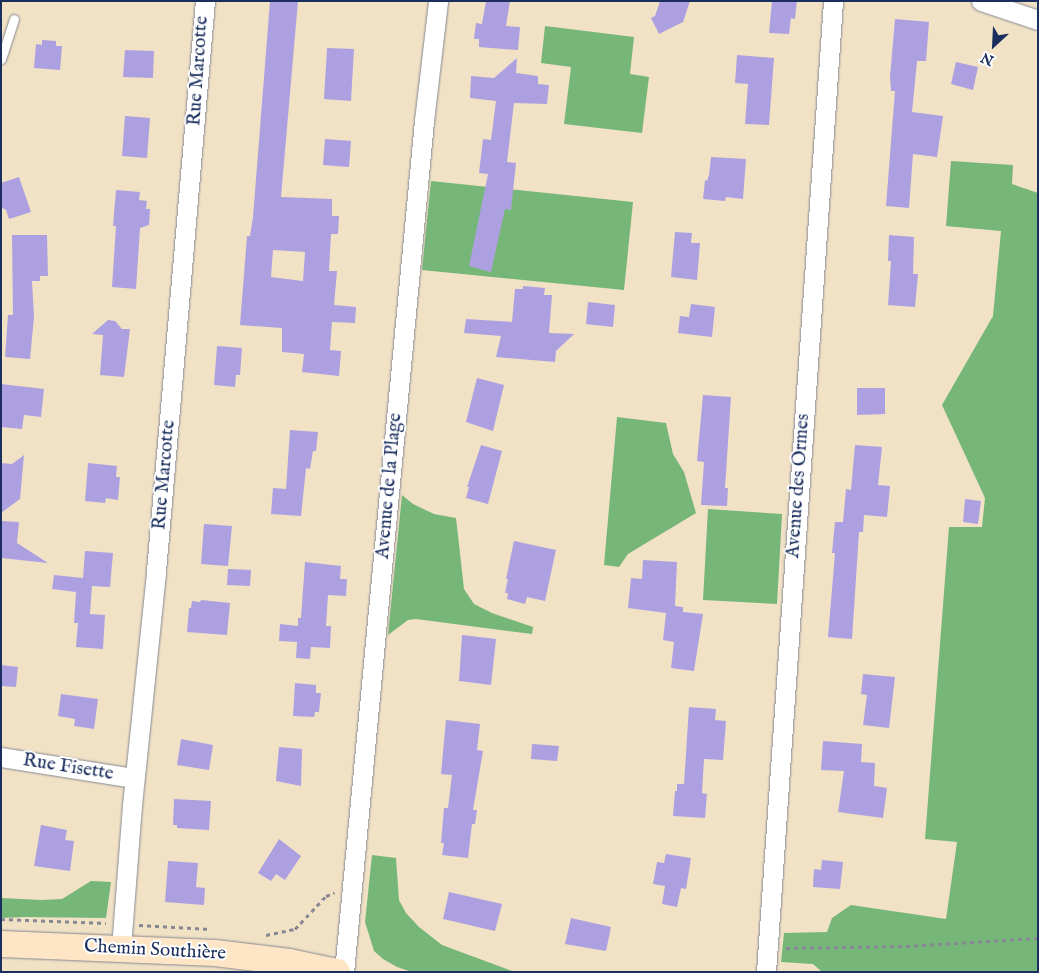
<!DOCTYPE html>
<meta charset="utf-8">
<style>
body{margin:0}
#map{position:relative;width:1039px;height:973px;overflow:hidden;background:#f1e2c6;font-family:"IM FELL English",serif}
div>[style]{position:absolute}
.forest>*{inset:0;background:#76b678}
.building>*{inset:0;background:#ada0e1}
.path>*{height:3px;margin-top:-1.5px;transform-origin:0;background:repeating-linear-gradient(90deg,#868892 0 4px,transparent 0 8px)}
.roads{filter:drop-shadow(0 0 1px #868892) drop-shadow(0 0 1px #868892)}
.lane>*{height:9px;margin:-4.5px;padding:0 4.5px;transform-origin:4.5px;border-radius:4.5px;background:#fff}
.street>*{height:19px;margin:-9.5px;padding:0 9.5px;transform-origin:9.5px;border-radius:9.5px;background:#fff}
.secondary>*{height:26px;margin:-13px;padding:0 13px;transform-origin:13px;border-radius:13px;background:#fde5c5}
span{translate:-50% -50%;white-space:nowrap;text-align:center;line-height:1.15;-webkit-text-stroke:4px #fff;paint-order:stroke}
.street-label{font-size:19px;color:#1b2f5e}
.frame{position:absolute;inset:0;border:2px solid #1b2f5e;pointer-events:none}
.north{position:absolute;left:969px;top:20px;width:50px;height:50px;-webkit-text-stroke:4px #fff;paint-order:stroke;rotate:205deg;font-size:14px;font-weight:700;line-height:20px;text-align:center;color:#1b2f5e}
.north::after{content:'';display:block;margin:auto;width:18px;height:22px;background:#1b2f5e;clip-path:polygon(50% 0,100% 100%,50% 72%,0 100%)}
</style>
<div id="map">
<div class="forest">
<i style="clip-path:polygon(545px 26px,634px 37px,630px 74px,649px 77px,642px 133px,564px 124px,571px 67px,541px 63px)"></i>
<i style="clip-path:polygon(951px 161px,1013px 165px,1012px 184px,1038px 193px,1038px 972px,822px 972px,813px 964px,781px 962px,784px 933px,827px 932px,832px 918px,851px 905px,946px 919px,957px 842px,925px 839px,949px 527px,982px 527px,985px 498px,942px 405px,993px 316px,1001px 231px,946px 226px)"></i>
<i style="clip-path:polygon(431px 181px,633px 202px,624px 290px,422px 270px)"></i>
<i style="clip-path:polygon(617px 417px,666px 423px,673px 454px,684px 472px,696px 513px,628px 554px,619px 567px,604px 565px)"></i>
<i style="clip-path:polygon(402px 495px,413px 504px,434px 514px,456px 518px,464px 589px,474px 604px,492px 613px,533px 627px,532px 634px,416px 619px,408px 620px,388px 635px)"></i>
<i style="clip-path:polygon(708px 509px,782px 514px,777px 604px,703px 600px)"></i>
<i style="clip-path:polygon(372px 855px,396px 858px,399px 900px,406px 913px,419px 927px,442px 945px,515px 972px,412px 972px,397px 967px,383px 959px,374px 951px,365px 922px)"></i>
<i style="clip-path:polygon(91px 881px,111px 882px,106px 918px,24px 917px,1px 918px,1px 898px,42px 900px,62px 899px)"></i>
</div>
<div class="building">
<i style="clip-path:polygon(evenodd,270px 1px,298px 1px,281px 197px,332px 199px,332px 216px,339px 216px,338px 234px,331px 234px,329px 271px,337px 271px,334px 305px,356px 307px,355px 323px,332px 322px,330px 350px,341px 351px,339px 376px,302px 372px,304px 354px,282px 352px,282px 328px,240px 325px,247px 236px,250px 236px,253px 217px,270px 1px,273px 250px,305px 252px,303px 281px,271px 277px,273px 250px)"></i>
<i style="clip-path:polygon(486px 1px,510px 1px,506px 26px,520px 27px,518px 50px,479px 47px,479px 39px,474px 39px,476px 23px,482px 24px)"></i>
<i style="clip-path:polygon(660px 1px,690px 1px,683px 22px,659px 34px,651px 18px,655px 16px)"></i>
<i style="clip-path:polygon(772px 1px,797px 1px,795px 19px,791px 18px,789px 34px,769px 33px)"></i>
<i style="clip-path:polygon(895px 19px,929px 22px,926px 61px,917px 61px,912px 112px,943px 116px,937px 157px,913px 154px,909px 208px,886px 206px,895px 91px,891px 91px,890px 77px)"></i>
<i style="clip-path:polygon(42px 40px,56px 41px,56px 46px,62px 46px,60px 70px,34px 68px,36px 44px,42px 45px)"></i>
<i style="clip-path:polygon(327px 48px,354px 49px,351px 101px,324px 99px)"></i>
<i style="clip-path:polygon(125px 50px,154px 51px,153px 78px,123px 77px)"></i>
<i style="clip-path:polygon(737px 55px,774px 58px,769px 125px,745px 124px,748px 84px,735px 83px)"></i>
<i style="clip-path:polygon(517px 58px,516px 73px,538px 76px,538px 84px,549px 85px,547px 104px,514px 103px,507px 162px,516px 163px,511px 210px,505px 209px,491px 272px,469px 266px,488px 174px,479px 173px,483px 139px,491px 140px,496px 101px,470px 98px,471px 76px,494px 78px)"></i>
<i style="clip-path:polygon(956px 62px,978px 67px,973px 90px,951px 84px)"></i>
<i style="clip-path:polygon(125px 116px,150px 118px,147px 158px,122px 156px)"></i>
<i style="clip-path:polygon(325px 139px,351px 141px,349px 167px,323px 165px)"></i>
<i style="clip-path:polygon(711px 157px,746px 159px,743px 199px,726px 197px,725px 201px,703px 199px,705px 180px,707px 181px,709px 175px)"></i>
<i style="clip-path:polygon(19px 177px,31px 212px,9px 219px,6px 210px,1px 207px,1px 183px)"></i>
<i style="clip-path:polygon(116px 190px,140px 192px,139px 200px,147px 201px,146px 209px,150px 209px,149px 225px,140px 228px,136px 289px,112px 287px,116px 226px,113px 226px)"></i>
<i style="clip-path:polygon(675px 232px,692px 233px,691px 243px,700px 243px,697px 280px,671px 277px)"></i>
<i style="clip-path:polygon(12px 235px,47px 235px,48px 276px,40px 276px,40px 281px,32px 281px,34px 317px,30px 359px,5px 357px,8px 315px,13px 315px)"></i>
<i style="clip-path:polygon(889px 235px,914px 237px,913px 274px,918px 274px,915px 307px,888px 305px,891px 261px,888px 261px)"></i>
<i style="clip-path:polygon(523px 286px,545px 288px,544px 295px,552px 295px,549px 333px,574px 334px,556px 351px,555px 362px,496px 357px,501px 336px,464px 333px,466px 319px,512px 322px,515px 289px,523px 289px)"></i>
<i style="clip-path:polygon(588px 302px,615px 305px,613px 327px,586px 324px)"></i>
<i style="clip-path:polygon(691px 304px,715px 307px,712px 337px,678px 333px,680px 316px,689px 317px)"></i>
<i style="clip-path:polygon(108px 320px,115px 321px,122px 329px,130px 329px,124px 377px,100px 375px,103px 335px,92px 334px)"></i>
<i style="clip-path:polygon(217px 346px,242px 348px,240px 375px,236px 375px,235px 387px,214px 385px)"></i>
<i style="clip-path:polygon(477px 378px,504px 385px,493px 431px,466px 422px)"></i>
<i style="clip-path:polygon(1px 384px,44px 389px,41px 417px,24px 415px,22px 429px,1px 427px)"></i>
<i style="clip-path:polygon(857px 388px,885px 388px,885px 414px,857px 415px)"></i>
<i style="clip-path:polygon(703px 395px,731px 397px,725px 488px,728px 488px,727px 506px,701px 505px,704px 462px,697px 461px)"></i>
<i style="clip-path:polygon(290px 430px,318px 432px,316px 451px,313px 451px,310px 469px,306px 468px,301px 516px,271px 514px,273px 488px,286px 489px)"></i>
<i style="clip-path:polygon(481px 445px,502px 451px,488px 504px,466px 498px,469px 487px,467px 487px)"></i>
<i style="clip-path:polygon(855px 445px,882px 447px,878px 485px,890px 486px,887px 517px,864px 515px,863px 532px,859px 532px,852px 639px,828px 637px,835px 553px,832px 553px,835px 522px,843px 522px,846px 489px,851px 490px)"></i>
<i style="clip-path:polygon(24px 455px,20px 499px,1px 513px,1px 463px,12px 464px)"></i>
<i style="clip-path:polygon(88px 463px,117px 466px,116px 477px,120px 477px,118px 500px,106px 498px,105px 503px,85px 501px)"></i>
<i style="clip-path:polygon(965px 499px,981px 501px,978px 524px,963px 522px)"></i>
<i style="clip-path:polygon(1px 521px,19px 522px,17px 543px,48px 563px,1px 558px)"></i>
<i style="clip-path:polygon(204px 524px,232px 526px,228px 566px,201px 564px)"></i>
<i style="clip-path:polygon(514px 541px,556px 550px,545px 601px,527px 597px,525px 604px,507px 599px,508px 593px,505px 593px,508px 579px,506px 579px)"></i>
<i style="clip-path:polygon(85px 551px,113px 553px,110px 587px,92px 586px,90px 614px,105px 615px,103px 649px,76px 647px,78px 623px,74px 623px,76px 592px,52px 589px,54px 575px,83px 578px)"></i>
<i style="clip-path:polygon(643px 560px,677px 562px,675px 606px,683px 607px,683px 612px,703px 614px,694px 671px,671px 668px,674px 642px,663px 640px,666px 613px,628px 608px,631px 578px,642px 579px)"></i>
<i style="clip-path:polygon(305px 562px,341px 566px,340px 579px,347px 579px,346px 596px,328px 595px,326px 626px,331px 626px,330px 648px,311px 647px,310px 659px,296px 658px,297px 642px,279px 641px,280px 624px,298px 626px,298px 618px,301px 618px)"></i>
<i style="clip-path:polygon(228px 569px,251px 570px,250px 586px,227px 585px)"></i>
<i style="clip-path:polygon(201px 600px,230px 603px,227px 635px,187px 632px,189px 608px,191px 608px,192px 601px,200px 602px)"></i>
<i style="clip-path:polygon(462px 635px,496px 639px,491px 685px,459px 681px)"></i>
<i style="clip-path:polygon(1px 665px,18px 667px,16px 687px,1px 686px)"></i>
<i style="clip-path:polygon(863px 674px,895px 677px,889px 728px,863px 725px,867px 695px,861px 694px)"></i>
<i style="clip-path:polygon(295px 683px,316px 685px,316px 693px,321px 693px,319px 712px,315px 712px,314px 717px,293px 716px)"></i>
<i style="clip-path:polygon(61px 694px,98px 699px,94px 729px,74px 726px,75px 719px,58px 716px)"></i>
<i style="clip-path:polygon(689px 707px,716px 709px,715px 720px,726px 721px,723px 760px,704px 759px,702px 793px,707px 794px,705px 818px,673px 816px,675px 791px,677px 791px,677px 784px,684px 784px)"></i>
<i style="clip-path:polygon(446px 720px,480px 724px,477px 750px,483px 751px,473px 810px,477px 810px,475px 824px,472px 824px,468px 858px,442px 855px,444px 843px,441px 843px,444px 808px,448px 808px,452px 775px,441px 774px)"></i>
<i style="clip-path:polygon(181px 739px,213px 745px,209px 770px,177px 765px)"></i>
<i style="clip-path:polygon(823px 741px,862px 744px,861px 762px,875px 763px,874px 786px,887px 788px,883px 818px,838px 812px,844px 771px,821px 770px)"></i>
<i style="clip-path:polygon(532px 744px,559px 746px,557px 761px,531px 759px)"></i>
<i style="clip-path:polygon(279px 747px,302px 749px,301px 786px,276px 781px)"></i>
<i style="clip-path:polygon(174px 799px,211px 801px,209px 830px,177px 828px,177px 825px,173px 825px)"></i>
<i style="clip-path:polygon(41px 825px,67px 830px,65px 840px,74px 841px,70px 871px,34px 866px)"></i>
<i style="clip-path:polygon(279px 839px,301px 856px,285px 880px,276px 874px,271px 881px,258px 873px)"></i>
<i style="clip-path:polygon(666px 854px,691px 858px,686px 889px,681px 888px,677px 907px,662px 904px,665px 886px,653px 884px,657px 862px,664px 863px)"></i>
<i style="clip-path:polygon(822px 860px,843px 862px,840px 889px,813px 887px,814px 869px,821px 870px)"></i>
<i style="clip-path:polygon(168px 861px,198px 863px,196px 887px,205px 888px,204px 905px,165px 902px)"></i>
<i style="clip-path:polygon(449px 892px,502px 904px,495px 931px,443px 919px)"></i>
<i style="clip-path:polygon(571px 918px,611px 927px,606px 951px,565px 944px)"></i>
</div>
<div class="path">
<i style="left:1px;top:919px;width:105px;rotate:2.2deg"></i>
<i style="left:139px;top:925px;width:71px;rotate:3.2deg"></i>
<i style="left:266px;top:935px;width:30px;rotate:-12deg"></i>
<i style="left:295px;top:929px;width:45px;rotate:-46.8deg"></i>
<i style="left:326px;top:896px;width:9px;rotate:-21deg"></i>
<i style="left:786px;top:948px;width:120px;rotate:-1deg"></i>
<i style="left:906px;top:946px;width:132px;rotate:-3.5deg"></i>
</div>
<div class="roads">
<div class="lane">
<i style="left:1px;top:59px;width:42px;rotate:-72deg"></i>
</div>
<div class="street">
<i style="left:981px;top:1px;width:60px;rotate:18.4deg"></i>
<i style="left:1px;top:757px;width:135px;rotate:9deg"></i>
<i style="left:121px;top:948px;width:143px;rotate:-85.6deg"></i>
<i style="left:132px;top:805px;width:235px;rotate:-84.1deg"></i>
<i style="left:156px;top:571px;width:572px;rotate:-85.09deg"></i>
<i style="left:344px;top:972px;width:855px;rotate:-84.63deg"></i>
<i style="left:424px;top:121px;width:121px;rotate:-83.3deg"></i>
<i style="left:766px;top:972px;width:973px;rotate:-86.05deg"></i>
</div>
<div class="secondary">
<i style="left:1px;top:944px;width:214px;rotate:2.4deg"></i>
<i style="left:215px;top:953px;width:75px;rotate:6.9deg"></i>
<i style="left:289px;top:962px;width:49px;rotate:11.8deg"></i>
</div>
</div>
<div class="street-label">
<span style="left:199px;top:71px;rotate:-86deg">Rue Marcotte</span>
<span style="left:165px;top:475px;rotate:-85deg">Rue Marcotte</span>
<span style="left:390px;top:486px;rotate:-85deg">Avenue de la Plage</span>
<span style="left:799px;top:486px;rotate:-86deg">Avenue des Ormes</span>
<span style="left:68px;top:768px;rotate:9deg">Rue Fisette</span>
<span style="left:155px;top:951px;rotate:3deg">Chemin Southière</span>
</div>
<div class="frame"></div>
<div class="north">N</div>
</div>
